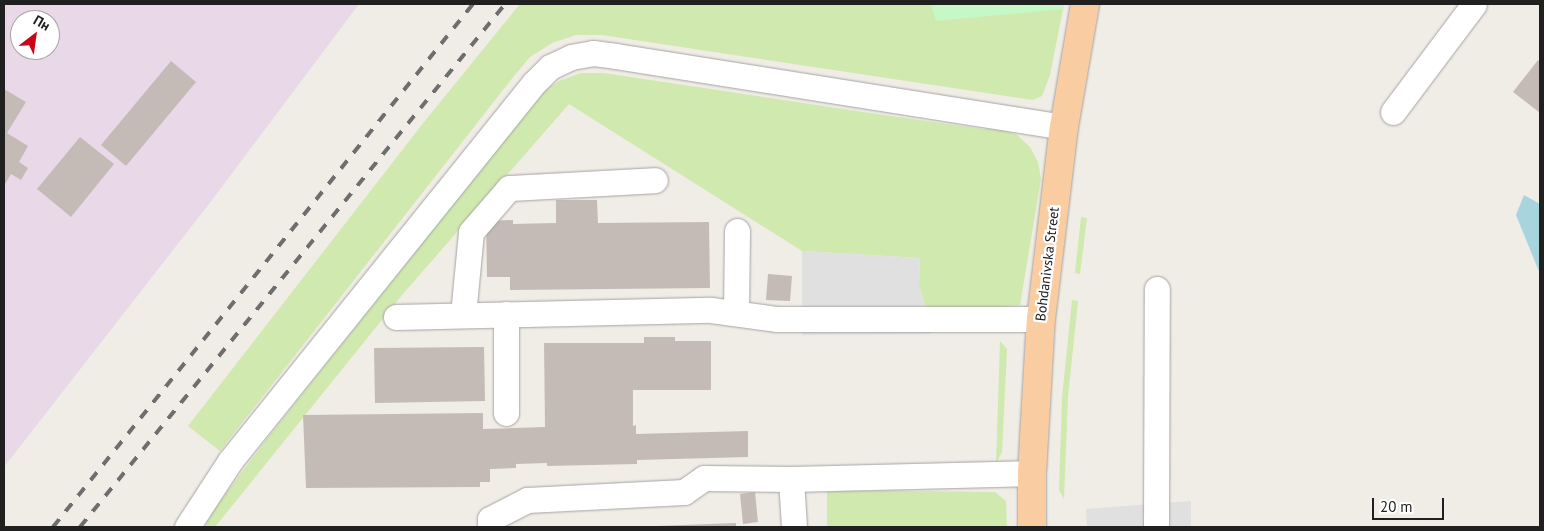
<!DOCTYPE html>
<meta charset="utf-8">
<style>
body{margin:0}
#map{position:relative;width:1544px;height:531px;overflow:hidden;background:#f0ece6;font-family:"PT Sans",sans-serif}
div>[style]{position:absolute}
.industrial>*{inset:0;background:#e9d8e7}
.grass>*{inset:0;background:#d0e9ae}
.park>*{inset:0;background:#c5f8c5}
.parking>*{inset:0;background:#e0e0e0}
.water>*{inset:0;background:#a8d5dd}
.building>*{inset:0;background:#c5bbb6}
.roads{filter:drop-shadow(0 0 1px #a4a4a4) drop-shadow(0 0 1px #a4a4a4)}
.minor>*{height:25px;margin:-12.5px;padding:0 12.5px;transform-origin:12.5px;border-radius:12.5px;background:#fff}
.major>*{height:28px;margin:-14px;padding:0 14px;transform-origin:14px;border-radius:14px;background:#facca2}
.rail>*{height:4px;margin-top:-2px;transform-origin:0;background:repeating-linear-gradient(90deg,#6e6e6e 0 10px,transparent 0 20px)}
span{translate:-50% -50%;white-space:nowrap;text-align:center;line-height:1.15;-webkit-text-stroke:4.5px #fff;paint-order:stroke}
.street-label{font-size:14px;color:#202020}
.frame{position:absolute;inset:0;border:5px solid #202020;pointer-events:none}
.north{position:absolute;left:10px;top:10px;width:50px;height:50px;box-sizing:border-box;background:#fff;border:1px solid #a6a6a6;border-radius:50%;rotate:30deg;font-size:14px;font-weight:700;line-height:20px;text-align:center;color:#202020}
.north::after{content:'';display:block;margin:auto;width:18px;height:22px;background:#cb0516;clip-path:polygon(50% 0,100% 100%,50% 72%,0 100%)}
.scale{position:absolute;left:1372px;top:498px;width:72px;height:22px;box-sizing:border-box;border:2px solid #202020;border-top:0;padding-left:6px;font-size:15px;line-height:18px;white-space:nowrap;color:#202020;-webkit-text-stroke:4px #fff;paint-order:stroke}
</style>
<div id="map">
<div class="industrial">
<i style="clip-path:polygon(evenodd,4px 4px,359px 4px,212px 200px,4px 467px,4px 4px,20px 20px,50px 20px,50px 50px,20px 50px,20px 20px)"></i>
</div>
<div class="grass">
<i style="clip-path:polygon(520px 4px,1064px 4px,1050px 75px,1042px 96px,1033px 100px,602px 35px,576px 35px,552px 43px,530px 57px,514px 76px,220px 451px,188px 426px,424px 122px)"></i>
<i style="clip-path:polygon(581px 73px,604px 73px,863px 112px,983px 129px,1001px 129px,1017px 135px,1030px 147px,1038px 162px,1041px 179px,1020px 305px,928px 314px,919px 286px,920px 258px,802px 251px,569px 104px,402px 295px,215px 527px,206px 527px,211px 513px,269px 436px,540px 94px,559px 81px)"></i>
<i style="clip-path:polygon(1081px 217px,1087px 218px,1080px 274px,1075px 273px)"></i>
<i style="clip-path:polygon(1072px 300px,1078px 301px,1068px 397px,1064px 499px,1059px 490px,1062px 398px)"></i>
<i style="clip-path:polygon(1000px 341px,1007px 349px,1002px 452px,996px 464px)"></i>
<i style="clip-path:polygon(827px 490px,995px 492px,1006px 501px,1007px 527px,827px 527px)"></i>
</div>
<div class="park">
<i style="clip-path:polygon(931px 4px,1064px 4px,1064px 9px,936px 21px)"></i>
</div>
<div class="parking">
<i style="clip-path:polygon(802px 251px,920px 258px,919px 286px,928px 314px,931px 334px,802px 335px)"></i>
<i style="clip-path:polygon(1191px 501px,1191px 527px,1087px 527px,1086px 509px)"></i>
</div>
<div class="water">
<i style="clip-path:polygon(1524px 195px,1540px 204px,1540px 274px,1516px 215px)"></i>
</div>
<div class="building">
<i style="clip-path:polygon(1538px 60px,1540px 62px,1540px 113px,1513px 92px)"></i>
<i style="clip-path:polygon(171px 61px,196px 82px,126px 166px,101px 145px)"></i>
<i style="clip-path:polygon(4px 89px,26px 102px,7px 133px,28px 146px,19px 162px,28px 168px,21px 180px,11px 174px,4px 186px)"></i>
<i style="clip-path:polygon(80px 137px,114px 164px,71px 217px,37px 189px)"></i>
<i style="clip-path:polygon(556px 200px,597px 200px,598px 223px,709px 222px,710px 288px,510px 290px,510px 277px,487px 277px,486px 221px,513px 220px,513px 224px,556px 223px)"></i>
<i style="clip-path:polygon(768px 274px,792px 276px,790px 301px,766px 300px)"></i>
<i style="clip-path:polygon(644px 337px,675px 337px,675px 341px,711px 341px,711px 390px,633px 390px,633px 426px,636px 425px,636px 434px,748px 431px,748px 457px,637px 460px,637px 464px,547px 466px,547px 463px,516px 464px,516px 468px,490px 469px,490px 482px,480px 482px,480px 487px,306px 488px,303px 415px,483px 413px,483px 429px,545px 427px,544px 343px,644px 343px)"></i>
<i style="clip-path:polygon(484px 347px,485px 401px,375px 403px,374px 348px)"></i>
<i style="clip-path:polygon(755px 492px,758px 522px,743px 524px,740px 494px)"></i>
<i style="clip-path:polygon(736px 523px,736px 527px,655px 527px,655px 526px)"></i>
</div>
<div class="roads">
<div class="minor">
<i style="left:1393px;top:112px;width:135px;rotate:-53.1deg"></i>
<i style="left:736px;top:313px;width:82px;rotate:-89.3deg"></i>
<i style="left:463px;top:315px;width:83px;rotate:-84.5deg"></i>
<i style="left:471px;top:232px;width:58px;rotate:-49.2deg"></i>
<i style="left:509px;top:188px;width:146px;rotate:-3.1deg"></i>
<i style="left:396px;top:317px;width:315px;rotate:-1.3deg"></i>
<i style="left:711px;top:310px;width:67px;rotate:7.8deg"></i>
<i style="left:777px;top:319px;width:264px"></i>
<i style="left:506px;top:413px;width:99px;rotate:-90deg"></i>
<i style="left:791px;top:479px;width:48px;rotate:86.4deg"></i>
<i style="left:187px;top:527px;width:79px;rotate:-56.9deg"></i>
<i style="left:230px;top:461px;width:485px;rotate:-51.2deg"></i>
<i style="left:534px;top:83px;width:23px;rotate:-45deg"></i>
<i style="left:550px;top:67px;width:23px;rotate:-25deg"></i>
<i style="left:571px;top:57px;width:22px;rotate:-10deg"></i>
<i style="left:593px;top:53px;width:23px;rotate:7deg"></i>
<i style="left:616px;top:56px;width:454px;rotate:9deg"></i>
<i style="left:490px;top:527px;width:8px;rotate:-90deg"></i>
<i style="left:490px;top:519px;width:42px;rotate:-27.2deg"></i>
<i style="left:527px;top:500px;width:157px;rotate:-2.9deg"></i>
<i style="left:684px;top:492px;width:24px;rotate:-35deg"></i>
<i style="left:704px;top:478px;width:87px;rotate:0.7deg"></i>
<i style="left:791px;top:479px;width:241px;rotate:-1.4deg"></i>
<i style="left:1156px;top:527px;width:238px;rotate:-89.8deg"></i>
</div>
<div class="major">
<i style="left:1032px;top:527px;width:54px;rotate:-90deg"></i>
<i style="left:1032px;top:473px;width:154px;rotate:-86.7deg"></i>
<i style="left:1041px;top:319px;width:193px;rotate:-83.2deg"></i>
<i style="left:1064px;top:127px;width:125px;rotate:-80.3deg"></i>
</div>
</div>
<div class="rail">
<i style="left:53px;top:527px;width:671px;rotate:-51.23deg"></i>
<i style="left:80px;top:527px;width:674px;rotate:-50.9deg"></i>
</div>
<div class="street-label">
<span style="left:1047px;top:264px;rotate:-83deg">Bohdanivska Street</span>
</div>
<div class="frame"></div>
<div class="north">Пн</div>
<div class="scale">20 m</div>
</div>
